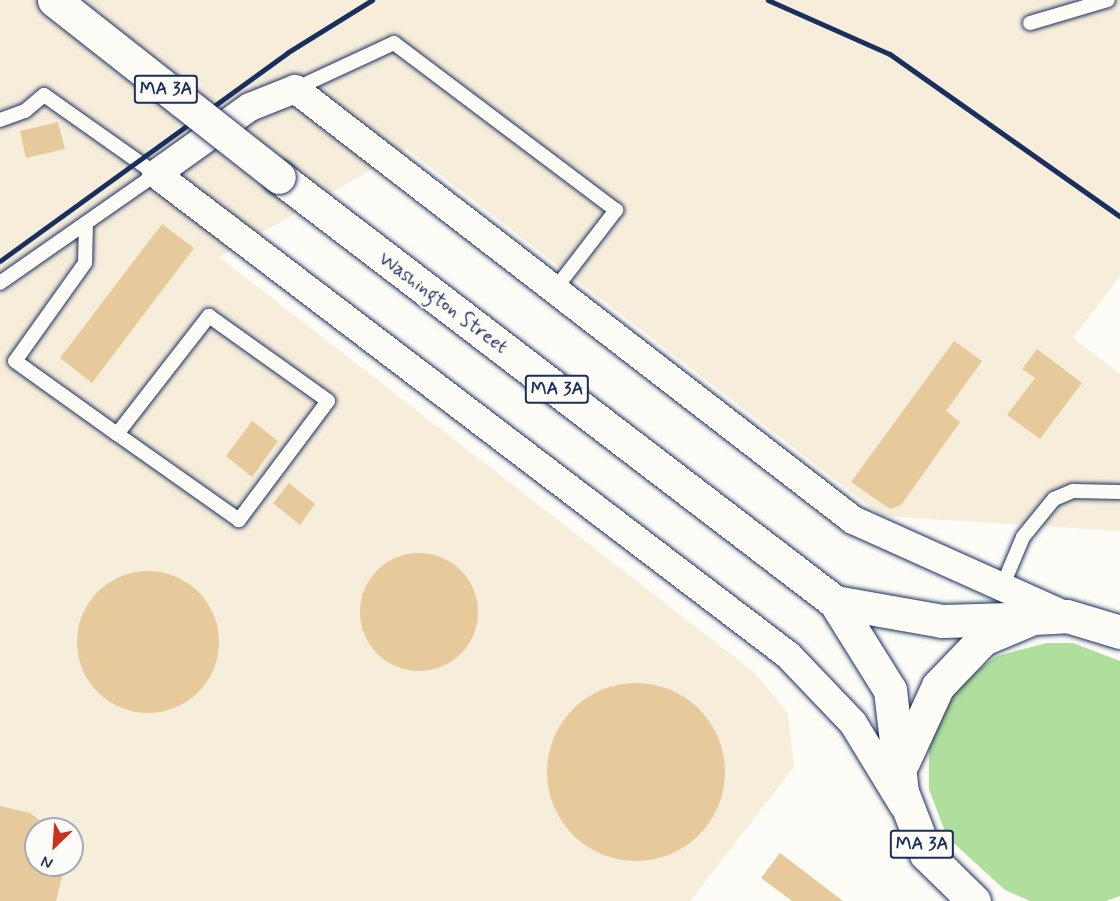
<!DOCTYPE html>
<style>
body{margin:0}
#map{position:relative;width:1120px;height:901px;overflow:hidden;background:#fdfcf7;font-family:Mynerve,sans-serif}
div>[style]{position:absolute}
.built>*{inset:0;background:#f6eddb}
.green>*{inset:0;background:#b0de9d}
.building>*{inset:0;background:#e6ca9b}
.round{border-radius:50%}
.roads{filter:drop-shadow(0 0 2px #1b2f5e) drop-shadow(0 0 2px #1b2f5e)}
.lane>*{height:14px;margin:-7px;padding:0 7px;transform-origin:7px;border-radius:7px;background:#fdfcf7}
.street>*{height:28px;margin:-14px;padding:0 14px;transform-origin:14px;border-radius:14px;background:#fdfcf7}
.primary>*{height:33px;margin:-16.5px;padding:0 16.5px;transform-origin:16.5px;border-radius:16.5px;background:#fdfcf7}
.rail>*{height:4.5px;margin:-2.25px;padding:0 2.25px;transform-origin:2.25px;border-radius:2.25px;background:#1b2f5e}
.bridges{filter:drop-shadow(0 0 2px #1b2f5e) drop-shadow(0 0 2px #1b2f5e)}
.primary-bridge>*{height:33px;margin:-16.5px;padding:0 16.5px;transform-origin:16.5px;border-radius:16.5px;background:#fdfcf7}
span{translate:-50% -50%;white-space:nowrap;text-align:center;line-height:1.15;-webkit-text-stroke:4.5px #fdfcf7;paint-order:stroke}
.shield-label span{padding:2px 4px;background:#fdfcf7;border:2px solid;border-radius:4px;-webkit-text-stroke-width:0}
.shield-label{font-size:18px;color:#1b2f5e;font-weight:700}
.street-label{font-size:20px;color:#1b2f5e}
.north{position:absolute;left:24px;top:817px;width:60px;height:60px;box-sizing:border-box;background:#fdfcf7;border:2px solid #a3aaba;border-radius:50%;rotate:205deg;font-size:16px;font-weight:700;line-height:24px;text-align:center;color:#1b2f5e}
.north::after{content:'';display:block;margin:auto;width:21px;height:27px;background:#c8321e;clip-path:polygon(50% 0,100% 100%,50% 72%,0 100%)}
</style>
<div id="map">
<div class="built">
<i style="clip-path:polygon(evenodd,0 0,1120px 0,1120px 276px,1073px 338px,1120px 374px,1120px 531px,882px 516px,407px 149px,219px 257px,755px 673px,788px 714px,794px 767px,690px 901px,0 901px,0 0,36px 829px,72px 829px,72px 865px,36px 865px,36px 829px)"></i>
</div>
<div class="green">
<i style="clip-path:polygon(1047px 643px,1073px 643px,1120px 661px,1120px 896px,1106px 901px,1030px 901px,1005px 890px,947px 837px,929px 789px,929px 738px,955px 687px,997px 656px)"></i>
</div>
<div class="building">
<i style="clip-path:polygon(58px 122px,65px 149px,26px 158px,20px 131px)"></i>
<i style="clip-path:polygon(162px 224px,194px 248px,92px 383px,60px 358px)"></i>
<i style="clip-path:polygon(954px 341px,982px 361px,946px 411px,960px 422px,901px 505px,890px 509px,851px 482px)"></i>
<i style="clip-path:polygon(1037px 349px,1082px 383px,1040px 439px,1007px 415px,1035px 378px,1022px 369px)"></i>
<i style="clip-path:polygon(252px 421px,278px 441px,252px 477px,226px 456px)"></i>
<i style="clip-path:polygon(289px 483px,315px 504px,300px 525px,273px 503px)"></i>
<i class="round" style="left:360px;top:553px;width:118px;height:118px"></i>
<i class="round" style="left:77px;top:571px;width:142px;height:142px"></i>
<i class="round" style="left:547px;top:683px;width:178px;height:178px"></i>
<i style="clip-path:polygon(0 806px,30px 813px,51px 829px,36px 829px,36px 865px,65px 865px,56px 901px,0 901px)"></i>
<i style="clip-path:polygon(780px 853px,843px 901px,792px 901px,761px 878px)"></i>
</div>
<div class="roads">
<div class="lane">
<i style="left:1030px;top:23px;width:81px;rotate:-16.4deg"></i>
<i style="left:295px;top:89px;width:109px;rotate:-24.9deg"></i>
<i style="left:394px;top:43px;width:278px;rotate:37deg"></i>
<i style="left:616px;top:210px;width:98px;rotate:127.6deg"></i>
<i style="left:0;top:120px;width:27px;rotate:-20deg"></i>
<i style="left:25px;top:111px;width:25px;rotate:-40deg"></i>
<i style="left:44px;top:95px;width:137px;rotate:35.2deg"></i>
<i style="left:156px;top:174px;width:190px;rotate:145.1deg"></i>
<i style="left:86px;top:223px;width:40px;rotate:91.4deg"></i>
<i style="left:85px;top:263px;width:120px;rotate:125.5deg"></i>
<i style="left:15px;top:361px;width:125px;rotate:35.6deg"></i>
<i style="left:117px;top:434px;width:150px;rotate:-52.1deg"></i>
<i style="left:209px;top:316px;width:146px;rotate:35.5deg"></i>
<i style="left:328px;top:401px;width:149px;rotate:126.8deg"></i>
<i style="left:239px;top:520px;width:149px;rotate:-144.8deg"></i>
<i style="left:1002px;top:587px;width:54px;rotate:-67.2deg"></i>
<i style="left:1023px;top:537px;width:49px;rotate:-50.8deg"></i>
<i style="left:1054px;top:499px;width:21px;rotate:-23deg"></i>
<i style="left:1073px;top:491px;width:47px;rotate:1.2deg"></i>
</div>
<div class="street">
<i style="left:903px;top:805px;width:96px;rotate:-121.4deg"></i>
<i style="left:853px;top:723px;width:94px;rotate:-133.7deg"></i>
<i style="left:788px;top:655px;width:794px;rotate:-142.73deg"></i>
<i style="left:156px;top:174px;width:115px;rotate:-35.5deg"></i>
<i style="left:250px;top:107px;width:48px;rotate:-21.8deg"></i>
<i style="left:295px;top:89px;width:705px;rotate:37.68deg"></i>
<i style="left:853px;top:520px;width:235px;rotate:24.2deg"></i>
</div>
<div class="primary">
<i style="left:279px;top:177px;width:700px;rotate:37.39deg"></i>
<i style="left:835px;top:602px;width:104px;rotate:58deg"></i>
<i style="left:890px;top:690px;width:103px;rotate:83.3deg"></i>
<i style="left:902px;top:792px;width:66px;rotate:68.8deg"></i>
<i style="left:926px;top:854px;width:67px;rotate:44.4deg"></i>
<i style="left:835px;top:602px;width:109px;rotate:10.1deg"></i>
<i style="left:942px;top:621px;width:69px;rotate:-1.7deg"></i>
<i style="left:903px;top:762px;width:84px;rotate:-65.3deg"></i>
<i style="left:938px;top:686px;width:65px;rotate:-46.2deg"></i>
<i style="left:983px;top:639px;width:54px;rotate:-22.8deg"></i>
<i style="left:1033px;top:618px;width:34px;rotate:-3deg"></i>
<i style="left:1067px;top:616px;width:55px;rotate:16.8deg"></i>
</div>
</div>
<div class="rail">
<i style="left:768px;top:0;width:133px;rotate:23.9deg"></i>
<i style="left:890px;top:54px;width:281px;rotate:35.2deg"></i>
<i style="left:0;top:261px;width:354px;rotate:-35.9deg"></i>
<i style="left:287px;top:53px;width:100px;rotate:-31.9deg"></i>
</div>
<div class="bridges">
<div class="primary-bridge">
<i style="left:54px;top:0;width:286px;rotate:38.2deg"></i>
</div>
</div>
<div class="shield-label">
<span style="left:166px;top:89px">MA 3A</span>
<span style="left:557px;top:389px">MA 3A</span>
<span style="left:922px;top:844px">MA 3A</span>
</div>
<div class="street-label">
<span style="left:443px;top:303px;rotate:37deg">Washington Street</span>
</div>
<div class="north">N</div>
</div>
